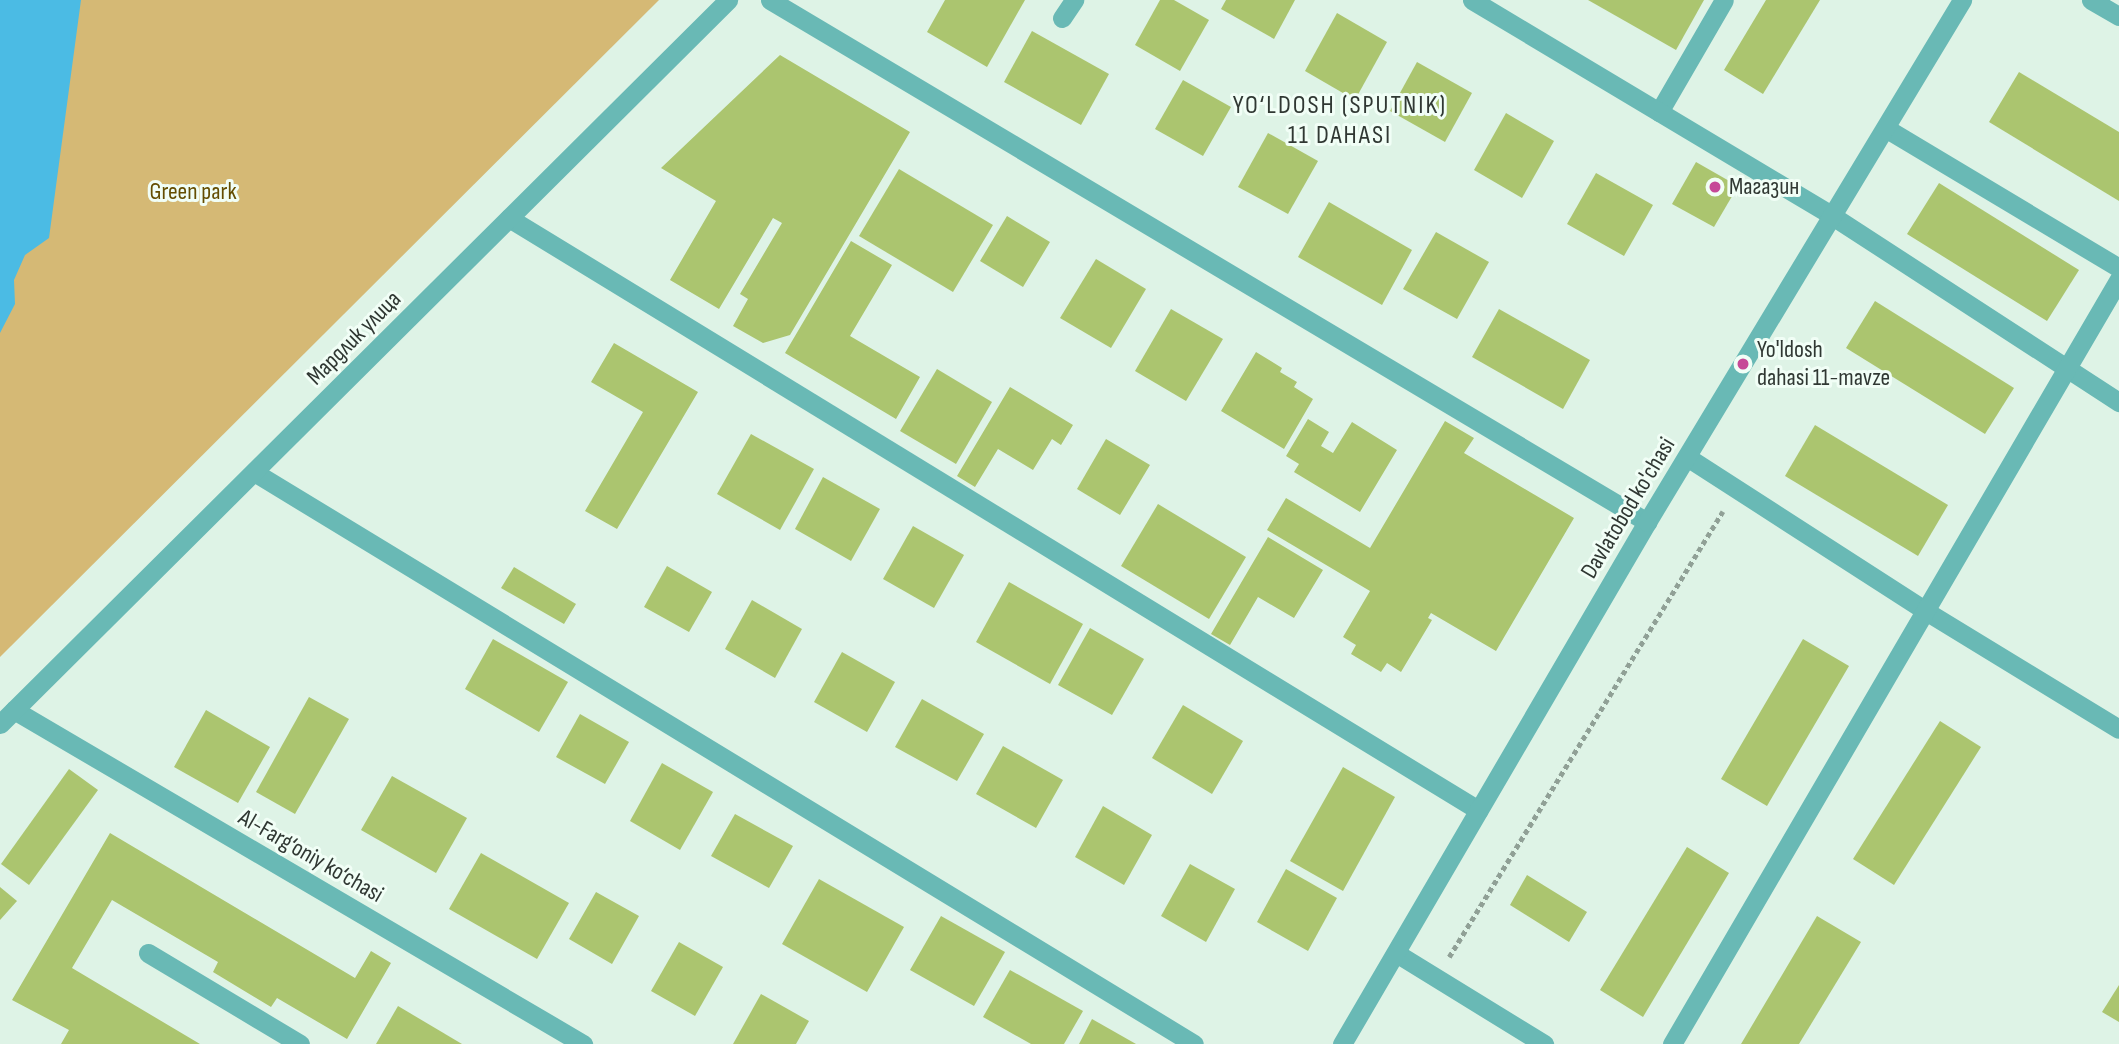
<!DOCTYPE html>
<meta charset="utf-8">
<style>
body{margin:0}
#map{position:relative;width:2119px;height:1044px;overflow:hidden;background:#def3e6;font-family:"Sofia Sans Condensed",sans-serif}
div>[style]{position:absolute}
.green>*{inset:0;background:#d5b975}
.water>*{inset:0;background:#4bbbe4}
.building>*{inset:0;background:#abc56f}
.path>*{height:4.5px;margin-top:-2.25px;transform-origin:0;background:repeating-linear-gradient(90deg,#90a096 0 5px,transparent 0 8.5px)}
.service>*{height:19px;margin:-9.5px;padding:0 9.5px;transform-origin:9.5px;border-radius:9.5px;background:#69b9b5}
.minor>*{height:19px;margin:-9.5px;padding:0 9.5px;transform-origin:9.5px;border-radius:9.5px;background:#69b9b5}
.tertiary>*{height:19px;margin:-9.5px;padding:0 9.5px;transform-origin:9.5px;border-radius:9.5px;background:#69b9b5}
.dots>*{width:19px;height:19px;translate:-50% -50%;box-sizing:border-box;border:4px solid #f1fef6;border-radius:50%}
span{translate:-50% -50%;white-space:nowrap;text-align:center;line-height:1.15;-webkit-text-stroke:6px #f1fef6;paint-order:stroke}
.poi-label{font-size:24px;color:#303833}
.left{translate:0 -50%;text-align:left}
.park-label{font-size:24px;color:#644d01}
.street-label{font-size:24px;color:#303833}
.neighbourhood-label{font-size:26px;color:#303833;letter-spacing:2px}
</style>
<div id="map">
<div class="green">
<i style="clip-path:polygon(0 0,659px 0,0 657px)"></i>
</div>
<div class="water">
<i style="clip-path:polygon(0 0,81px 0,49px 238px,25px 255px,14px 280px,15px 304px,0 333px)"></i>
</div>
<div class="building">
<i style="clip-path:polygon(945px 0,1025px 0,987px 67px,927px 32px)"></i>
<i style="clip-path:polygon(1160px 0,1174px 0,1209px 20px,1180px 71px,1135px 45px)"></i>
<i style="clip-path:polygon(1226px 0,1295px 0,1274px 39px,1221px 9px)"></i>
<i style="clip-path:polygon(1588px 0,1704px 0,1676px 50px)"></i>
<i style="clip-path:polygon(1766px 0,1820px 0,1763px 94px,1724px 70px)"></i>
<i style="clip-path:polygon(1337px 13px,1387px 42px,1355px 100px,1305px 71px)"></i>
<i style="clip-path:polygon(1032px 31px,1109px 74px,1081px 125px,1004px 82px)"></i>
<i style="clip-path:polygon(780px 55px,910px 132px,790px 335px,763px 343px,733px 326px,748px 299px,740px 294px,782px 223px,773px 218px,719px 309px,670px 280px,716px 201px,661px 168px)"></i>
<i style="clip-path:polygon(1417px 62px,1472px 93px,1445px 142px,1390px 111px)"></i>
<i style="clip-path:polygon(2019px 72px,2119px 132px,2119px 201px,1989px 122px)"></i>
<i style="clip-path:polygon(1183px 80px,1231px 107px,1203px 156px,1155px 129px)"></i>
<i style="clip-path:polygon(1506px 113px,1554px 141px,1522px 198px,1474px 170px)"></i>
<i style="clip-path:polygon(1268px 133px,1318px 161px,1288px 214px,1238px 187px)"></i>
<i style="clip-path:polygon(1696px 162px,1738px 186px,1714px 227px,1672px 204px)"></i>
<i style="clip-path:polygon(899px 169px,993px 225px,953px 292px,859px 236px)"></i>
<i style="clip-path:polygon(1596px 173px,1653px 205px,1624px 256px,1567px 224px)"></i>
<i style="clip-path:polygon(1939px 183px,2079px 270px,2047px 321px,1907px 234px)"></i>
<i style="clip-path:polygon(1329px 202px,1412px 250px,1382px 305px,1298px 257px)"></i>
<i style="clip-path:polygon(1007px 216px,1050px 242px,1023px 287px,980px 261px)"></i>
<i style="clip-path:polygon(1436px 232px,1489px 262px,1457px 319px,1403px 289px)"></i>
<i style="clip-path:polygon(851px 241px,892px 265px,850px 336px,920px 377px,896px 419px,785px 353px)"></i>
<i style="clip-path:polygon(1096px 259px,1146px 289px,1111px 348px,1060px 318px)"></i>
<i style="clip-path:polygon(1875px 301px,2014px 388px,1985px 434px,1846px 348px)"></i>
<i style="clip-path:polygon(1171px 309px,1223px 339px,1186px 401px,1135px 371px)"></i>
<i style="clip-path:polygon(1499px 309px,1590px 360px,1563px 409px,1472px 357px)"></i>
<i style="clip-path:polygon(614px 343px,698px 392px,617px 529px,585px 511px,643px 412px,591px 382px)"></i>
<i style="clip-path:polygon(1256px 352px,1282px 368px,1280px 372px,1297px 382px,1294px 387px,1313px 399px,1284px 449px,1221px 411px)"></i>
<i style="clip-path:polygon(937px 369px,992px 402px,956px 464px,900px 431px)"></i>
<i style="clip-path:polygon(1010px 387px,1073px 425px,1061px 445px,1052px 439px,1033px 470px,998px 449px,975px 487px,957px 476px)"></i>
<i style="clip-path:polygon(1308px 419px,1329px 432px,1321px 446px,1333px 453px,1352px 422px,1397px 450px,1360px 512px,1294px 472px,1299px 464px,1286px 456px)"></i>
<i style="clip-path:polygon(1445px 421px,1474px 438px,1464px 453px,1574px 518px,1496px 651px,1431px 613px,1428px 618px,1432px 620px,1401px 672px,1387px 663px,1381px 672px,1351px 654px,1356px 645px,1343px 637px,1370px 591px,1267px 530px,1286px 498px,1370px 548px)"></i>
<i style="clip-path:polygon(1815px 425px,1948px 505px,1918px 556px,1785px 476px)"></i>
<i style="clip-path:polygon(751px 434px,814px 469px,780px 530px,717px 494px)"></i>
<i style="clip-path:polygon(1106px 439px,1150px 465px,1120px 515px,1077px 489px)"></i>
<i style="clip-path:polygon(823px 477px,880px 509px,851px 561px,795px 529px)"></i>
<i style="clip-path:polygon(1158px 504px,1246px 557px,1209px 619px,1121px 566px)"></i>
<i style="clip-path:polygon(913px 526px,964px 555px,934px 608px,883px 579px)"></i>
<i style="clip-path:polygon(1268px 537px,1323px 570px,1294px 618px,1258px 597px,1230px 645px,1211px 634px)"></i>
<i style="clip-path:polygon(667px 566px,712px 592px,689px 632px,644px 607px)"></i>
<i style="clip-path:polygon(514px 567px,576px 604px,564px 624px,501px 588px)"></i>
<i style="clip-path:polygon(1009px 582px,1083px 624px,1050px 684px,976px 642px)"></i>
<i style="clip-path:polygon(752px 600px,802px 629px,775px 678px,725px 649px)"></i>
<i style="clip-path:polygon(1090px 628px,1144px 659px,1112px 715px,1058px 685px)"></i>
<i style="clip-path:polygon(493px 639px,568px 682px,539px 732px,465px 689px)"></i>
<i style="clip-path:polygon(1803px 639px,1849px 666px,1767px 806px,1721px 779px)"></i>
<i style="clip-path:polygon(842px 652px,895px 682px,867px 732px,814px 702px)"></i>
<i style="clip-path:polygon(309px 697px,349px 719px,295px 814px,256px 792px)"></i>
<i style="clip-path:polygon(922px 699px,984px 734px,957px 781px,895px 747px)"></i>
<i style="clip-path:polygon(1183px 705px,1243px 741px,1212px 794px,1152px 758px)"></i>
<i style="clip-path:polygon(206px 710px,270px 747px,238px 803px,174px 767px)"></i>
<i style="clip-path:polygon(580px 714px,629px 742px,605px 784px,556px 757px)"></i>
<i style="clip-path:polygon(1940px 721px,1981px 747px,1894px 885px,1853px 859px)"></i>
<i style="clip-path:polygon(1003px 746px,1063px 780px,1036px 828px,976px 794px)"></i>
<i style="clip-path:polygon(662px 763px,713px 792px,680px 850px,630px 821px)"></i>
<i style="clip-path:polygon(1343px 767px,1395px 797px,1343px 891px,1290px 861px)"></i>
<i style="clip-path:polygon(69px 769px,98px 790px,29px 885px,1px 864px)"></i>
<i style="clip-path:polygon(392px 776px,467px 818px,436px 873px,361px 830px)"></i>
<i style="clip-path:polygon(1103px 806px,1152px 835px,1124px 885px,1075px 857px)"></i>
<i style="clip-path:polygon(735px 814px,793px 846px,769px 888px,711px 856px)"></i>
<i style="clip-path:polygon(110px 833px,355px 978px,371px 951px,391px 963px,347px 1039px,277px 998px,271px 1007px,213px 972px,218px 962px,112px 900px,72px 968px,200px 1044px,61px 1044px,69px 1030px,12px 1000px)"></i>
<i style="clip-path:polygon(1687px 847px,1729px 873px,1643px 1017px,1600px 990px)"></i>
<i style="clip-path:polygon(481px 853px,569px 903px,537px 959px,449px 909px)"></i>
<i style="clip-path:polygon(1190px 864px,1235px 889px,1206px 942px,1161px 916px)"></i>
<i style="clip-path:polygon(1286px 869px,1337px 898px,1308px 951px,1257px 922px)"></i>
<i style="clip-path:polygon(1527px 875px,1587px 912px,1569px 942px,1510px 905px)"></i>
<i style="clip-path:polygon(819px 879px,904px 927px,867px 992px,782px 944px)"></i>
<i style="clip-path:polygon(0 887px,17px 901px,0 920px)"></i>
<i style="clip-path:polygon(596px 892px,639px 916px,612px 964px,569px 939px)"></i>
<i style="clip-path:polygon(941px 916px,1005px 952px,974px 1006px,910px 970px)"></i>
<i style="clip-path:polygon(1817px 916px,1861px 942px,1799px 1044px,1741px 1044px)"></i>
<i style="clip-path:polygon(679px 942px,723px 967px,695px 1016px,651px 991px)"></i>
<i style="clip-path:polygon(1010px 970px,1083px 1011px,1064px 1044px,1031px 1044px,983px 1017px)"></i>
<i style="clip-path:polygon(2119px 985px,2119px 1022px,2102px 1012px)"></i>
<i style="clip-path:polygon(761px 994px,809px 1021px,796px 1044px,733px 1044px)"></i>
<i style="clip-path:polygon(398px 1006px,462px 1044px,376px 1044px)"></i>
<i style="clip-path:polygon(1092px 1019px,1136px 1044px,1079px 1044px)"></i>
</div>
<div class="path">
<i style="left:1449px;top:957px;width:523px;rotate:-58.44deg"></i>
</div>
<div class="service">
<i style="left:1062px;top:18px;width:22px;rotate:-56deg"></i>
<i style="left:1659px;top:112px;width:129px;rotate:-59.9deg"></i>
<i style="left:1924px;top:610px;width:228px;rotate:31.4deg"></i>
<i style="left:148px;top:953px;width:177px;rotate:30.9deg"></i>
</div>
<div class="minor">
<i style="left:770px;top:0;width:1021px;rotate:30.76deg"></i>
<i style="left:1472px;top:0;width:422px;rotate:30.9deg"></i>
<i style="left:1834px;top:217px;width:340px;rotate:33deg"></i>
<i style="left:1887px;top:129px;width:270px;rotate:30.9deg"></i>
<i style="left:509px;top:218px;width:1136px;rotate:31.42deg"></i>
<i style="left:1687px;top:457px;width:282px;rotate:32.8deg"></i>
<i style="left:254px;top:472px;width:1100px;rotate:31.32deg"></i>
<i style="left:1396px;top:953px;width:174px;rotate:31.6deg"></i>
<i style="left:1672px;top:1044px;width:886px;rotate:-59.7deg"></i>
</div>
<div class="tertiary">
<i style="left:2091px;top:0;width:32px;rotate:30deg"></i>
<i style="left:14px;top:710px;width:660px;rotate:30.41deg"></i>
<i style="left:0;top:724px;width:1027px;rotate:-44.84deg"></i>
<i style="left:1342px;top:1044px;width:605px;rotate:-59.7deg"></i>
<i style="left:1647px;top:522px;width:610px;rotate:-58.89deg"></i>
</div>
<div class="dots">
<i style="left:1715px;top:187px;background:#c64997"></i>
<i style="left:1743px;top:364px;background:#c64997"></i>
</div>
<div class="poi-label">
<span class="left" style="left:1729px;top:187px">Магазин</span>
<span class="left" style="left:1757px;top:364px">Yo'ldosh<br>dahasi 11-mavze</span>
</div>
<div class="park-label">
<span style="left:193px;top:192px">Green park</span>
</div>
<div class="street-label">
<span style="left:354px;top:338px;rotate:-45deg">Мардлик улица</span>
<span style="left:1628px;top:508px;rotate:-59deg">Davlatobod ko'chasi</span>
<span style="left:311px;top:856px;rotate:30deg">Al-Farg‘oniy ko‘chasi</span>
</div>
<div class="neighbourhood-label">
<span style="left:1340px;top:121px">YO‘LDOSH (SPUTNIK)<br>11 DAHASI</span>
</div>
</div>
